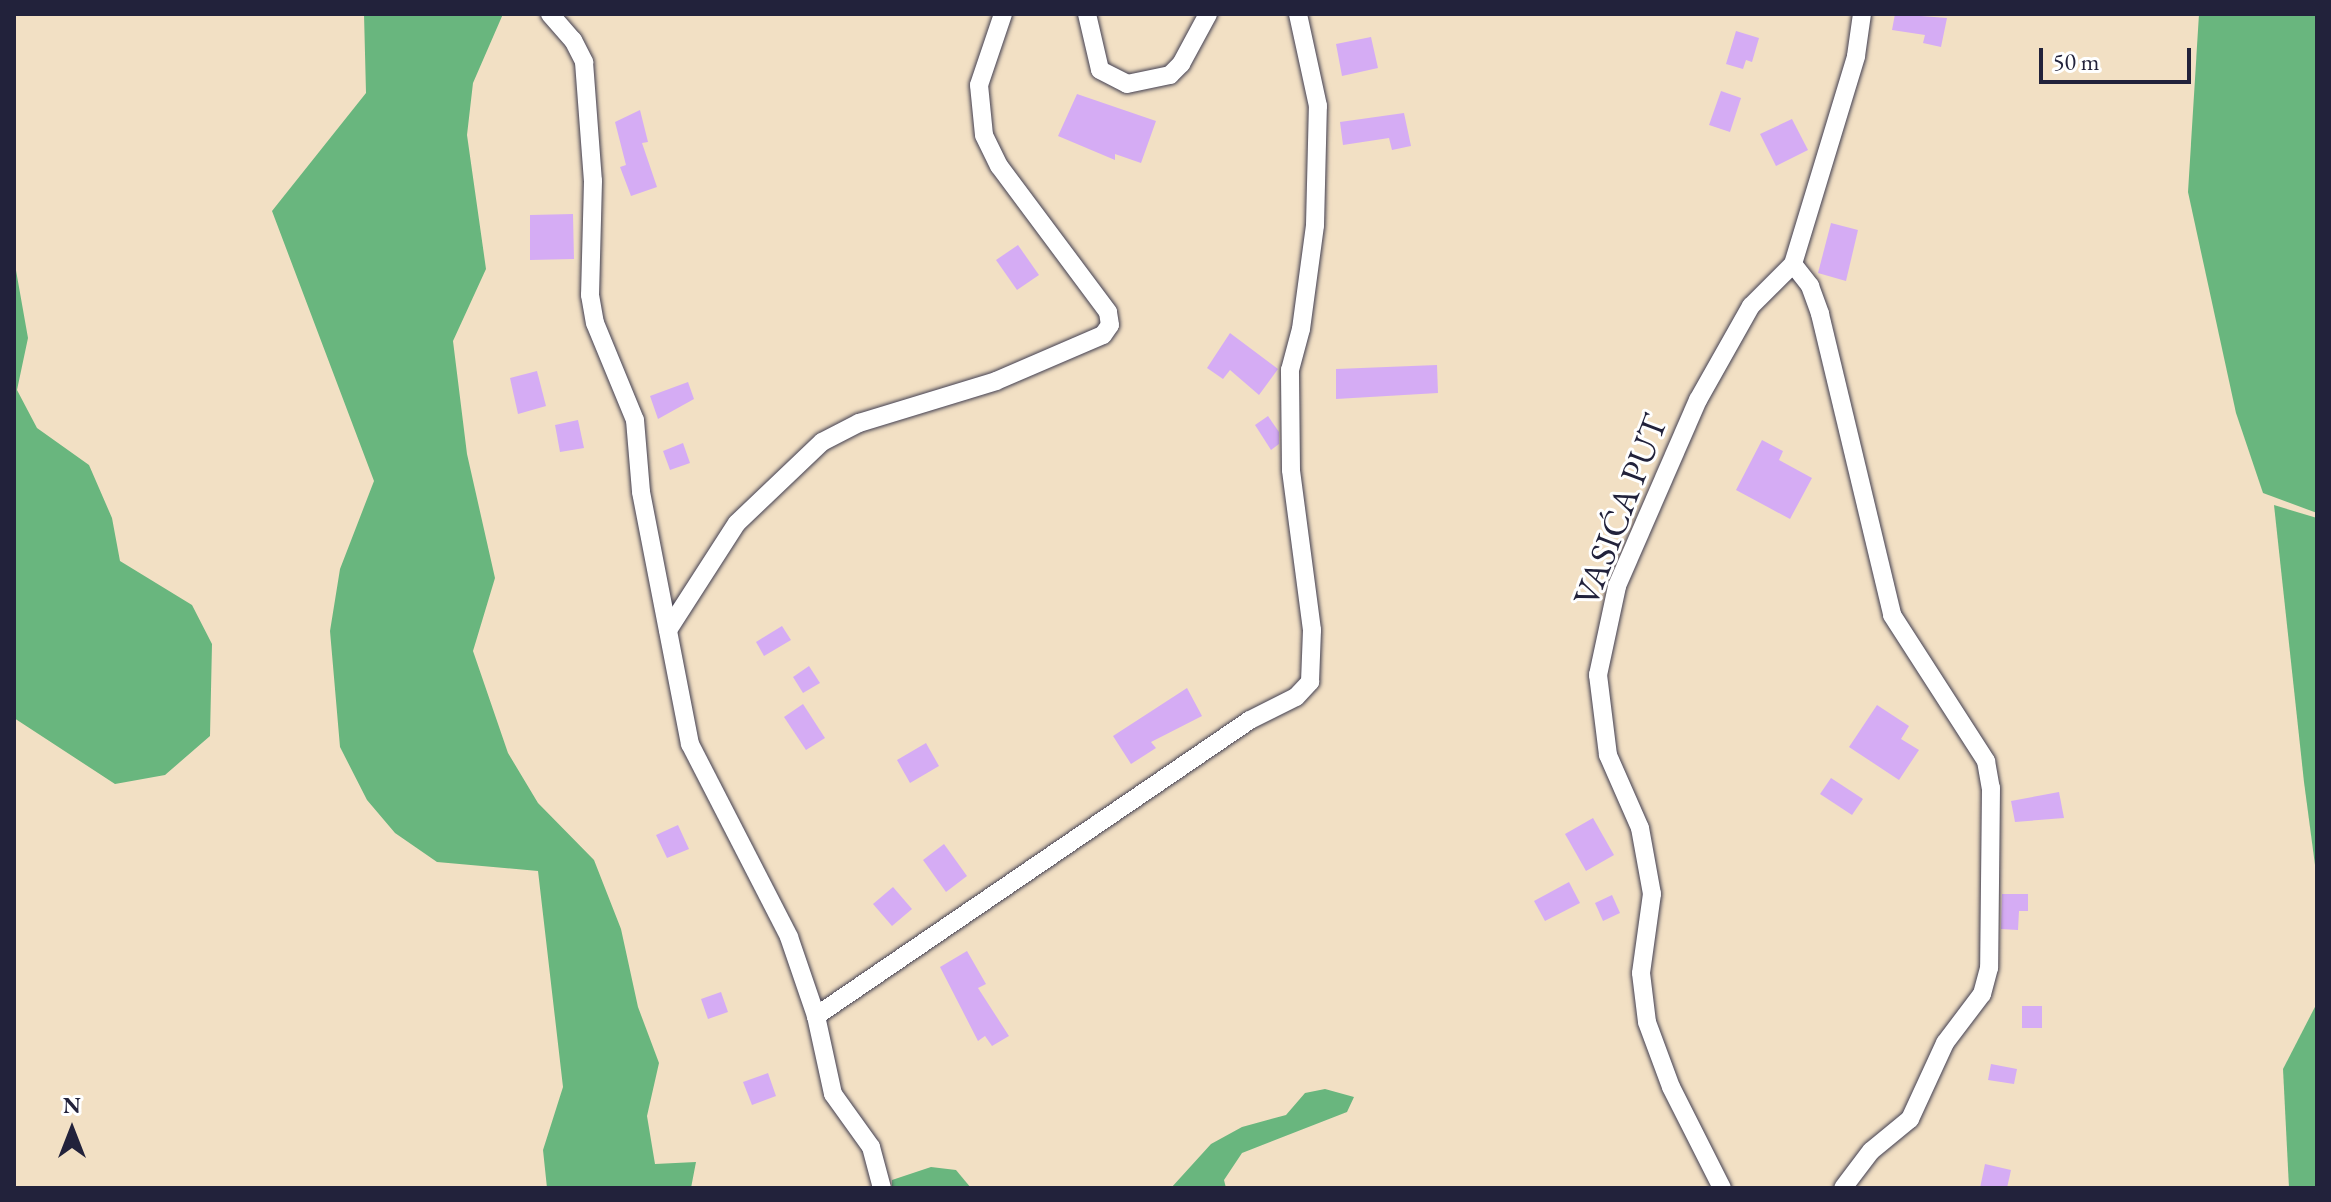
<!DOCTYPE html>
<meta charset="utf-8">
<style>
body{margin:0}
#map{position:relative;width:2331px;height:1202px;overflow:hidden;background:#f2e0c4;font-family:"EB Garamond",serif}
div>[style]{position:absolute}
.forest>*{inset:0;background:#69b67e}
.building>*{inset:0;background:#d5acf4}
.roads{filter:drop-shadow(0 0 2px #413e50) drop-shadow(0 0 2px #413e50)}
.minor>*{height:18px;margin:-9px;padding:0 9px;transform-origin:9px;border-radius:9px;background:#fff}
span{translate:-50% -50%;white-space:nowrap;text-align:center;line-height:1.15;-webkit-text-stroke:6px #fff;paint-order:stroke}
.street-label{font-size:36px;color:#22223b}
.frame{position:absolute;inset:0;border:16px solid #22223b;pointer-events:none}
.north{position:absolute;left:32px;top:1090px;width:80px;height:80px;-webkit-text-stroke:6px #fff;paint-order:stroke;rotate:0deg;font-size:22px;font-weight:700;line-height:32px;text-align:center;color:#22223b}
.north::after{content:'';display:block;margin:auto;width:28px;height:36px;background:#22223b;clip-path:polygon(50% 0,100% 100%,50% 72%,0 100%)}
.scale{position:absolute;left:2039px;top:48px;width:152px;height:36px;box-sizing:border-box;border:4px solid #22223b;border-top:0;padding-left:10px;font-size:24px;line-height:28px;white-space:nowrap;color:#22223b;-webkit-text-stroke:6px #fff;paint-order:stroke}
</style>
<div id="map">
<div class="forest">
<i style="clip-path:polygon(364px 14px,503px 14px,473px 83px,467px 135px,486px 269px,453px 341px,467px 454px,495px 578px,473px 651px,508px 753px,538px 803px,594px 860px,621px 929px,638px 1007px,659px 1063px,647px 1116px,655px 1164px,696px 1162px,691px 1188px,547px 1188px,543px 1150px,563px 1087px,538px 871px,437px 862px,395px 833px,367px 800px,340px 747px,330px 631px,340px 569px,374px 481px,272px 211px,366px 93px)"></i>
<i style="clip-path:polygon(2199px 14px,2317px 14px,2317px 513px,2263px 493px,2236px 413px,2188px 192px)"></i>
<i style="clip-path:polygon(14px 259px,28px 338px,17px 390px,37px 428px,89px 465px,112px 518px,120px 561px,192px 605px,212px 644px,210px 736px,165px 775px,115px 784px,14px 718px)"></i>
<i style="clip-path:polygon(2274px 505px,2317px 518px,2317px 880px,2304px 782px)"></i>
<i style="clip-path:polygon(2317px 1003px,2317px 1188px,2289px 1188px,2283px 1069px)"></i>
<i style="clip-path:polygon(1325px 1089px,1354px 1097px,1347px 1112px,1242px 1153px,1224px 1180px,1226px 1188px,1171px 1188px,1211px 1144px,1242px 1127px,1286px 1115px,1305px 1093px)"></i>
<i style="clip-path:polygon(931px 1167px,956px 1170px,971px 1188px,892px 1188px,892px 1180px)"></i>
</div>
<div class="building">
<i style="clip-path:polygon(1895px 14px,1947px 18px,1941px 47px,1923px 43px,1925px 35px,1892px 30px)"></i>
<i style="clip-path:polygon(1736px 31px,1759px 38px,1752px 62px,1746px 60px,1743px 69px,1726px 64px)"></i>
<i style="clip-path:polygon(1371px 37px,1378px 68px,1342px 76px,1336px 44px)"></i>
<i style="clip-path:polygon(1721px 91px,1741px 98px,1730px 132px,1709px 125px)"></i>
<i style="clip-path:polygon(1077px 94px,1156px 121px,1141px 163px,1115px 154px,1115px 160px,1058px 136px)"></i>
<i style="clip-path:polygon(640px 110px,648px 142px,642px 143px,657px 187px,631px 196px,620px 167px,626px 165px,615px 122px)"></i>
<i style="clip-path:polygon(1404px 113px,1411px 146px,1392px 150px,1389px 138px,1343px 145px,1340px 122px)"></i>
<i style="clip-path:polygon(1792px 119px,1808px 150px,1776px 166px,1760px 134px)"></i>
<i style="clip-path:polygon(573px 214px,574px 259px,530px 260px,530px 215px)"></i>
<i style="clip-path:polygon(1831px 223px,1858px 230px,1846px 281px,1818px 273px)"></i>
<i style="clip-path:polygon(1018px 245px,1039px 275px,1017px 290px,996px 260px)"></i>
<i style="clip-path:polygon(1230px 333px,1278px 369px,1259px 395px,1230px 370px,1223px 379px,1207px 368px)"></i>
<i style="clip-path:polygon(1437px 365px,1438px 393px,1336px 399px,1336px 369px)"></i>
<i style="clip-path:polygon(537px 371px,546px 406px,518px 414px,510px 378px)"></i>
<i style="clip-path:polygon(688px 382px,694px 399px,658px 419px,650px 396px)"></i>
<i style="clip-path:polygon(1268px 416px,1279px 432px,1279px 444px,1271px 450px,1255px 425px)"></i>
<i style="clip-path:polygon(578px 420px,584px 448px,560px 452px,555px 425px)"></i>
<i style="clip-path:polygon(1762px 440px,1783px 451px,1779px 460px,1812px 478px,1790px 519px,1736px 490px)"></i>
<i style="clip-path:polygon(683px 443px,690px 463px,670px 470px,663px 451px)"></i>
<i style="clip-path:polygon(782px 626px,791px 640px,764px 656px,756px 642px)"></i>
<i style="clip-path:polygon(809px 666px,820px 683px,803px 693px,793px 677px)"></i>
<i style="clip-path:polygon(1187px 688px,1202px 716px,1151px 742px,1156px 748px,1131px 764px,1113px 736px)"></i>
<i style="clip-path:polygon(803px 704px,825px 738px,806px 750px,784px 717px)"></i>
<i style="clip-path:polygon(1877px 705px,1909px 726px,1901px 739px,1919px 750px,1899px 780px,1849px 747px)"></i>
<i style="clip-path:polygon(926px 743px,939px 766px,910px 783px,897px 760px)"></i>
<i style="clip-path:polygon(1831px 778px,1863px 799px,1852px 815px,1820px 794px)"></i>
<i style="clip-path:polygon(2059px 792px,2064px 818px,2015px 822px,2011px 801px)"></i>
<i style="clip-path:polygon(1593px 818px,1614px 855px,1586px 871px,1565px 834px)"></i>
<i style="clip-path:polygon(678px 825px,689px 849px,667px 858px,656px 835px)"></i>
<i style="clip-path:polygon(944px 844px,967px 876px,946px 892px,923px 860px)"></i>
<i style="clip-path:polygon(1569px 882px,1580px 903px,1545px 921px,1534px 901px)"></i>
<i style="clip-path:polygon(893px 887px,912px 909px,892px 926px,873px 904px)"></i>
<i style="clip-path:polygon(2002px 894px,2028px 894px,2028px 911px,2019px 911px,2018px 930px,2001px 929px)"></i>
<i style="clip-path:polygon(1612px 895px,1620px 913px,1603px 921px,1595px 903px)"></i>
<i style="clip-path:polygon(967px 951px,986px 984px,978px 988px,1009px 1036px,992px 1046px,985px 1036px,978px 1041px,940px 967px)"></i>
<i style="clip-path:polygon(721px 992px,728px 1012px,708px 1019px,701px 999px)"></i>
<i style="clip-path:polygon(2022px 1006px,2042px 1006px,2042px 1028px,2022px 1028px)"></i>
<i style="clip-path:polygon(1991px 1064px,2017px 1069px,2014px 1084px,1988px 1080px)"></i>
<i style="clip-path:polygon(768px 1073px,776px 1096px,752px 1105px,743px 1082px)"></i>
<i style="clip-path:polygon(1985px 1164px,2011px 1170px,2007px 1188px,1980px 1188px)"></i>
</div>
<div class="roads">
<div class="minor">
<i style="left:550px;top:14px;width:35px;rotate:49deg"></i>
<i style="left:573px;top:40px;width:25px;rotate:63deg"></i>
<i style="left:584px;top:62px;width:119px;rotate:85.7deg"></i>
<i style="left:593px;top:181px;width:114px;rotate:91.5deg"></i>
<i style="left:590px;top:295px;width:28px;rotate:80deg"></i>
<i style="left:595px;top:323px;width:105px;rotate:67.6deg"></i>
<i style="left:635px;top:420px;width:72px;rotate:85.2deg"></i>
<i style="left:641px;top:492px;width:257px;rotate:79deg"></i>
<i style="left:690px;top:744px;width:217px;rotate:62.8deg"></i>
<i style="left:789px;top:937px;width:83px;rotate:71.1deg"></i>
<i style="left:816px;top:1016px;width:80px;rotate:77.7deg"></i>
<i style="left:833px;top:1094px;width:65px;rotate:54.4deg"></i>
<i style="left:871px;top:1147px;width:42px;rotate:75deg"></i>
<i style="left:1087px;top:14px;width:57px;rotate:76.9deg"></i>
<i style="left:1100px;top:70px;width:30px;rotate:27deg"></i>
<i style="left:1127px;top:84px;width:44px;rotate:-11.8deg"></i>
<i style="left:1170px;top:75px;width:16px;rotate:-45deg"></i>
<i style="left:1181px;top:64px;width:57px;rotate:-61.6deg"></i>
<i style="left:1793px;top:264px;width:28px;rotate:52deg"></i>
<i style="left:1810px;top:286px;width:30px;rotate:70deg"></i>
<i style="left:1820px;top:314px;width:309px;rotate:76.5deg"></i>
<i style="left:1892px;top:615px;width:174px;rotate:57.2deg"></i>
<i style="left:1986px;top:761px;width:27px;rotate:80deg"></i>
<i style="left:1991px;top:788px;width:180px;rotate:90.6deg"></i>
<i style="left:1989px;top:968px;width:27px;rotate:105deg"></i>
<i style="left:1982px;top:994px;width:61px;rotate:127.1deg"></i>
<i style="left:1945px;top:1043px;width:84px;rotate:114.7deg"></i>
<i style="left:1910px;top:1119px;width:50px;rotate:140.6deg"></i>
<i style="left:1871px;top:1151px;width:46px;rotate:127.1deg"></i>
<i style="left:668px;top:630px;width:127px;rotate:-57.2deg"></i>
<i style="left:737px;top:523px;width:117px;rotate:-43.6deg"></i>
<i style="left:822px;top:442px;width:42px;rotate:-27.2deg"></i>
<i style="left:859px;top:423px;width:143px;rotate:-17deg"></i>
<i style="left:996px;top:381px;width:116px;rotate:-23.3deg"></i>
<i style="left:1103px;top:335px;width:12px;rotate:-55deg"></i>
<i style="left:1110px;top:325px;width:13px;rotate:-99deg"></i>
<i style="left:1108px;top:312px;width:182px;rotate:-126.7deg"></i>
<i style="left:999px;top:166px;width:34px;rotate:-116deg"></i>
<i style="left:984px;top:135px;width:50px;rotate:-95.7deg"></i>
<i style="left:979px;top:85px;width:75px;rotate:-71.3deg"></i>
<i style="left:816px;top:1016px;width:525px;rotate:-34.3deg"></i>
<i style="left:1250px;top:720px;width:51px;rotate:-26.6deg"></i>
<i style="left:1296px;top:697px;width:21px;rotate:-47deg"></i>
<i style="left:1310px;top:682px;width:52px;rotate:-87.8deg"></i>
<i style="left:1312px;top:630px;width:161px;rotate:-97.5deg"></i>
<i style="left:1291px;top:470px;width:100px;rotate:-90.6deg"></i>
<i style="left:1290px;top:370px;width:42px;rotate:-75deg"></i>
<i style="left:1301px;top:329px;width:105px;rotate:-82.3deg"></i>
<i style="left:1315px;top:225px;width:119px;rotate:-88.6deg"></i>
<i style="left:1318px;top:106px;width:94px;rotate:-102.3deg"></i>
<i style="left:1722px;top:1188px;width:113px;rotate:-116.8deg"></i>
<i style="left:1671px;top:1087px;width:69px;rotate:-110.3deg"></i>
<i style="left:1647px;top:1022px;width:49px;rotate:-97deg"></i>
<i style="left:1641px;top:973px;width:80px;rotate:-82.1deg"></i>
<i style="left:1652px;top:894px;width:67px;rotate:-100.3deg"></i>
<i style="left:1640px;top:828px;width:80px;rotate:-113.7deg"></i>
<i style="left:1608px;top:755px;width:81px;rotate:-97.1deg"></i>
<i style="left:1598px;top:675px;width:91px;rotate:-77.9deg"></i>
<i style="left:1617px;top:586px;width:203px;rotate:-66.5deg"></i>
<i style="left:1698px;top:400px;width:108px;rotate:-60.6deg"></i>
<i style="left:1751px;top:306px;width:59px;rotate:-45deg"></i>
<i style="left:1793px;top:264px;width:217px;rotate:-73.1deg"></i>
<i style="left:1856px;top:56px;width:42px;rotate:-81.9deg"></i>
</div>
</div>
<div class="street-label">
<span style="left:1620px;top:510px;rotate:-69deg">VASIĆA PUT</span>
</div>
<div class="frame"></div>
<div class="north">N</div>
<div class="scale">50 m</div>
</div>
